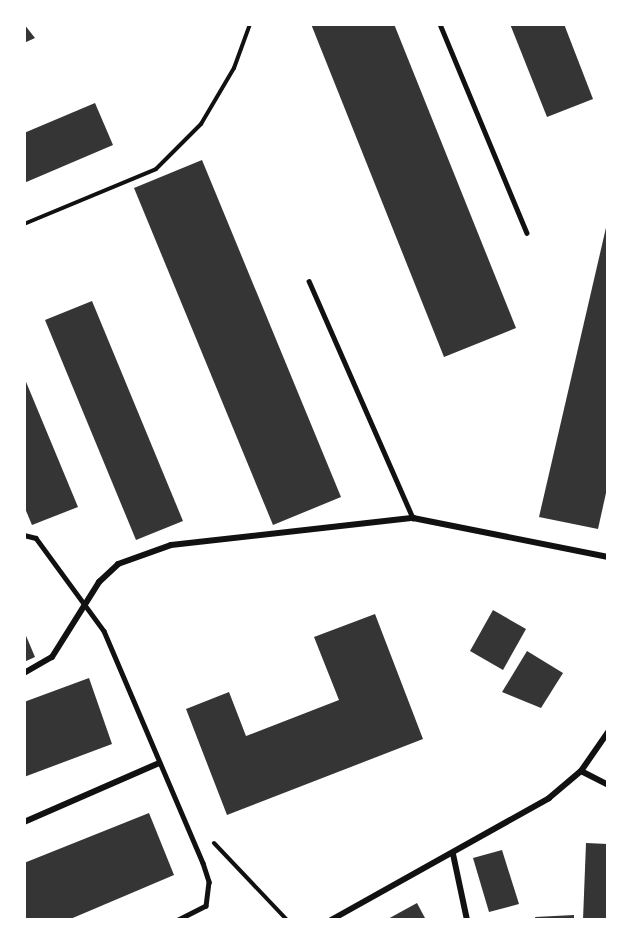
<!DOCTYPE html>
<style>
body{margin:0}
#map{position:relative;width:632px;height:944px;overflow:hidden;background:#fff;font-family:"IBM Plex Sans",sans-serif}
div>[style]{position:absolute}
.building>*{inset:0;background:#353535}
.path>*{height:4px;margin:-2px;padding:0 2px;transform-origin:2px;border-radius:2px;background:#111}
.service>*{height:4.5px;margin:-2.25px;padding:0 2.25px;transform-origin:2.25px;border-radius:2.25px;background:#111}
.minor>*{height:6px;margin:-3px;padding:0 3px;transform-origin:3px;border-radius:3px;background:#111}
span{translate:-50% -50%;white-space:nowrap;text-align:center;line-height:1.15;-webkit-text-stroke:4.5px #fff;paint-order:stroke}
.frame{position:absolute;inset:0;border:26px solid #fff;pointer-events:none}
</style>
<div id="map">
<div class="building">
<i style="clip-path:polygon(24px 24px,35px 38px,24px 43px)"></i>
<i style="clip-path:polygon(311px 24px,394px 24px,516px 328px,444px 357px)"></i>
<i style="clip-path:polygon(510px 24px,564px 24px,593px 99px,547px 117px)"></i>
<i style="clip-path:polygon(95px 103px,113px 145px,24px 183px,24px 133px)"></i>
<i style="clip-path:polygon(202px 160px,341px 497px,273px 525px,134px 188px)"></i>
<i style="clip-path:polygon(608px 219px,608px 484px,598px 529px,539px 517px)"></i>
<i style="clip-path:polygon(92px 301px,183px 521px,136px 540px,45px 320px)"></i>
<i style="clip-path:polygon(24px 377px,78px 507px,32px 525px,24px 506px)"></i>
<i style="clip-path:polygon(493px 610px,526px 629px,503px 670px,470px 651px)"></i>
<i style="clip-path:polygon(375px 614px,423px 739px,227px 815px,186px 709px,229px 692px,246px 736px,339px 700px,314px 637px)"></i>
<i style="clip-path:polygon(24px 631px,35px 657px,24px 662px)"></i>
<i style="clip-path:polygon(527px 651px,563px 673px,541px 708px,502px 692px)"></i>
<i style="clip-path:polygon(89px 678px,112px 744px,24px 777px,24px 702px)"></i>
<i style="clip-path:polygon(149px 813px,174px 875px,68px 920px,24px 920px,24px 863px)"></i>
<i style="clip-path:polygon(586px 843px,608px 844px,608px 920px,583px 920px)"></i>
<i style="clip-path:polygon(502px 850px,519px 904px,489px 912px,473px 858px)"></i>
<i style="clip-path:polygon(417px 903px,426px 920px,386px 920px)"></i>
<i style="clip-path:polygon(574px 915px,574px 920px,536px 920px,535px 917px)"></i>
</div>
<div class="path">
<i style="left:24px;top:224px;width:143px;rotate:-22.6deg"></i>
<i style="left:156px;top:169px;width:64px;rotate:-45deg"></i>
<i style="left:201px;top:124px;width:65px;rotate:-59.5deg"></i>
<i style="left:234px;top:68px;width:47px;rotate:-70deg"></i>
<i style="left:214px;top:843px;width:106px;rotate:46.5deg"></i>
</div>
<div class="service">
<i style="left:440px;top:24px;width:226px;rotate:67.4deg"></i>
<i style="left:309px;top:281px;width:259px;rotate:66.3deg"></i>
<i style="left:24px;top:535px;width:12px;rotate:14deg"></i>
<i style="left:36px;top:538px;width:115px;rotate:53.8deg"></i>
<i style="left:104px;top:631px;width:252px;rotate:66.9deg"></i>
<i style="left:203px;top:863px;width:20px;rotate:72deg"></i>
<i style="left:209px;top:882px;width:24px;rotate:97deg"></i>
<i style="left:206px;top:906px;width:31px;rotate:153deg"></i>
</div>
<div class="minor">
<i style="left:24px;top:673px;width:32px;rotate:-30deg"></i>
<i style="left:52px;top:657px;width:89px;rotate:-57.9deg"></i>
<i style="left:99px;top:582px;width:26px;rotate:-43deg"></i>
<i style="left:118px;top:564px;width:56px;rotate:-19.7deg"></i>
<i style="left:171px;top:545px;width:244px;rotate:-6.4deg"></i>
<i style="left:413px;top:518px;width:199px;rotate:11.3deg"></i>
<i style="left:581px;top:771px;width:30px;rotate:27deg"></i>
<i style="left:24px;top:822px;width:147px;rotate:-23.6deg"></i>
<i style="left:453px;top:854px;width:67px;rotate:78deg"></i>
<i style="left:331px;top:920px;width:250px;rotate:-29.2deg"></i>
<i style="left:549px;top:798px;width:42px;rotate:-40.2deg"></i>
<i style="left:581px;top:771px;width:47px;rotate:-55.3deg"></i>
</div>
<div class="frame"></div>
</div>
